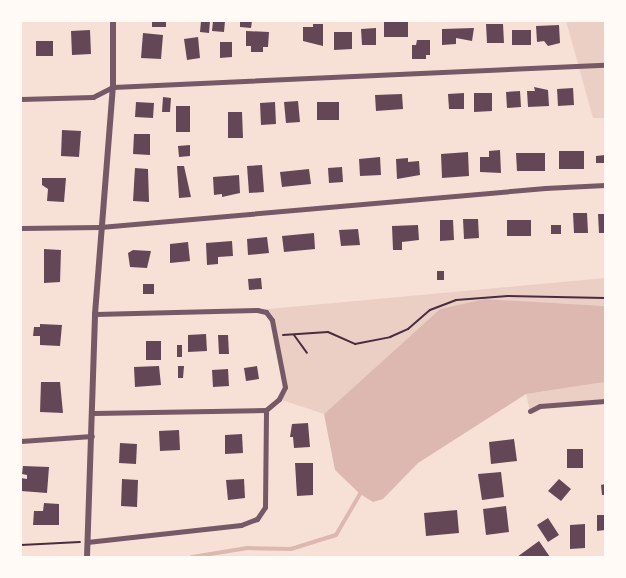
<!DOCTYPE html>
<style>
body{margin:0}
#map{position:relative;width:626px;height:578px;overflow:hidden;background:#f7e1d7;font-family:Quicksand,sans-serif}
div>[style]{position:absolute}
.green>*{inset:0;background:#ebcfc5}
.water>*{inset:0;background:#dcb8b0}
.stream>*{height:4px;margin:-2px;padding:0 2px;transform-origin:2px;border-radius:2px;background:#dcb8b0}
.building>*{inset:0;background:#644757}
.path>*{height:2px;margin:-1px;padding:0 1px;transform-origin:1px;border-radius:1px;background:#4a2c40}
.minor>*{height:5px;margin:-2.5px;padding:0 2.5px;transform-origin:2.5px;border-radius:2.5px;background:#755966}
.tertiary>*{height:6px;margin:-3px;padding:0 3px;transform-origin:3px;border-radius:3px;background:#755966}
span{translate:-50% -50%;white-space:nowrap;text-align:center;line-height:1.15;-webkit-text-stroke:5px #fffaf5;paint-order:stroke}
.frame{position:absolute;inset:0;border:22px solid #fffaf5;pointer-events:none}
</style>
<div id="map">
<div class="green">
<i style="clip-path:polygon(566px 21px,605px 21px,605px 118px,593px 118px)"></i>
<i style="clip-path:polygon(605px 278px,605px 306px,485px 299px,440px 309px,324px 414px,279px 399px,285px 387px,272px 320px,266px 312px,257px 310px)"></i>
<i style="clip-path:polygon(605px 382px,605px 401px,540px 406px,530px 411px,526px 394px)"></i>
</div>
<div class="water">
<i style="clip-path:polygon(485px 299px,605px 306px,605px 382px,526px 394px,418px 463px,383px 499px,373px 502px,360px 494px,335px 470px,324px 414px,440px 309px)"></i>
</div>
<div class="stream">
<i style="left:192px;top:557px;width:56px;rotate:-9.3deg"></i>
<i style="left:247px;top:548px;width:44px;rotate:1.3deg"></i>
<i style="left:291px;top:549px;width:47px;rotate:-17.3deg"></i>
<i style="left:336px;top:535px;width:48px;rotate:-59.7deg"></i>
</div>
<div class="building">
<i style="clip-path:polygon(152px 21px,166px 21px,166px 27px,152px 27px)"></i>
<i style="clip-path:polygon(201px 21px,210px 21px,209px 33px,200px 32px)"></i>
<i style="clip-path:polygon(213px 21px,225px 21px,224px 32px,212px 31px)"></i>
<i style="clip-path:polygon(240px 21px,252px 21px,251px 28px,240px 27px)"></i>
<i style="clip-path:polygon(384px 21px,408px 21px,408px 37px,384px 37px)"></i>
<i style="clip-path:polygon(313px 24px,323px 24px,323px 46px,303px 41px,303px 27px,313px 27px)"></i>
<i style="clip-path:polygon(486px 24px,503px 24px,504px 43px,487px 43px)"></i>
<i style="clip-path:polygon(559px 25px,560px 43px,548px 46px,544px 41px,537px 42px,536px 26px)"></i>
<i style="clip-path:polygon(376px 28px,376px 45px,362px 45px,361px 29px)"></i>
<i style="clip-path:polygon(474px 28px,472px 41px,456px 38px,456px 44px,442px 45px,442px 29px)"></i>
<i style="clip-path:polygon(90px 30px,91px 54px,72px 55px,71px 31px)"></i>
<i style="clip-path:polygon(512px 30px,531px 30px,531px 45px,512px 45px)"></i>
<i style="clip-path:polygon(246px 31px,269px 32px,268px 47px,263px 47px,263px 52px,251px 52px,251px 46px,246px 46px)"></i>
<i style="clip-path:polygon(334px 32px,352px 32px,352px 49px,334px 50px)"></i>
<i style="clip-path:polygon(143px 33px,163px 35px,161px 59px,141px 58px)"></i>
<i style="clip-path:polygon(198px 37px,200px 58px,187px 60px,184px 39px)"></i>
<i style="clip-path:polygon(417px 40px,430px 40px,430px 55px,426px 55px,426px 59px,412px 59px,412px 45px,416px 45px)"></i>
<i style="clip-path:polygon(36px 41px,53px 41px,53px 56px,36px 56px)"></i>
<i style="clip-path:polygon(220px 42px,232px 42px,232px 57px,220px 58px)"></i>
<i style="clip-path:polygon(534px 87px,548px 90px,549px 106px,528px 107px,527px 91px,535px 91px)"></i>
<i style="clip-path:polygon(573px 88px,574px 105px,558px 106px,557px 89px)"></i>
<i style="clip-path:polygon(520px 91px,521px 107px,507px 108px,506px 92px)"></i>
<i style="clip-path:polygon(464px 93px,464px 109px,449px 109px,448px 94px)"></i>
<i style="clip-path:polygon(474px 93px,492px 93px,492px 111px,474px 112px)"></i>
<i style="clip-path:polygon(402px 94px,403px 109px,376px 111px,375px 95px)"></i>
<i style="clip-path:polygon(163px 97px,171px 98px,170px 112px,162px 112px)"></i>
<i style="clip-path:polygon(298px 101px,300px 122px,286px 123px,284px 102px)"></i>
<i style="clip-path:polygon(136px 102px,154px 103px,153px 118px,135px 117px)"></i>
<i style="clip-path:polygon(275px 102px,276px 124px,261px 125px,260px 103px)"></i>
<i style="clip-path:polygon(317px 102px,339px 102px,339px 120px,317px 120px)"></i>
<i style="clip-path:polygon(176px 106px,190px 106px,190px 132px,176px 132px)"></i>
<i style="clip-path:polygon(228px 112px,242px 112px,243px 138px,228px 138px)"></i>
<i style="clip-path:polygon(62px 130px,81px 131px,79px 157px,61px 156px)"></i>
<i style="clip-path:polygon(134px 134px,150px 134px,150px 155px,133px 154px)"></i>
<i style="clip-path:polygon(190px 145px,190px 156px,179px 157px,178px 146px)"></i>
<i style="clip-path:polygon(500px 150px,501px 173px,480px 172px,480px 157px,489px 157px,489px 151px)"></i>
<i style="clip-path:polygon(559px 151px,584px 151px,584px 169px,559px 169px)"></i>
<i style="clip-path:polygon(468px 152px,469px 176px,442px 178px,441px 154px)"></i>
<i style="clip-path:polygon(516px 153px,545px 153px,545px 171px,517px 171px)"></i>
<i style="clip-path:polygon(605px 155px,605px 163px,596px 163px,596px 156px)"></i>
<i style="clip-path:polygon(380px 157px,381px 175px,360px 176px,359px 159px)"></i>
<i style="clip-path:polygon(408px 158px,408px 162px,419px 161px,420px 175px,397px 179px,396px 159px)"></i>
<i style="clip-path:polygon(262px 165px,264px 192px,249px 193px,247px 166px)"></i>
<i style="clip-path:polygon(177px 166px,184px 166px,191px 197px,179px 198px)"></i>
<i style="clip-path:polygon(342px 167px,343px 182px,329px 183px,328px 168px)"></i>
<i style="clip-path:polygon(135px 168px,148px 169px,149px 202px,133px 201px)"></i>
<i style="clip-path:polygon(309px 169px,311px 184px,282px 187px,280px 172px)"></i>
<i style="clip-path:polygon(239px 175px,240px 193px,222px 197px,222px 194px,214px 195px,213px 177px)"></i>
<i style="clip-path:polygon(42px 178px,66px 178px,64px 202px,47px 201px,48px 189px,42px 185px)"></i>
<i style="clip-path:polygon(573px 213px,587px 213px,588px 233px,574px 233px)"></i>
<i style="clip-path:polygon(598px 214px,605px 214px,605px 233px,599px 233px)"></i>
<i style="clip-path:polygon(463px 219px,478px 219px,479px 238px,464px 239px)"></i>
<i style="clip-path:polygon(440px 220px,453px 220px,454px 240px,440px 241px)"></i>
<i style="clip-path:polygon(507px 220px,531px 220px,531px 236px,507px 236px)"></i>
<i style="clip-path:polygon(418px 225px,419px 240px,402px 242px,402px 250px,393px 250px,392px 226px)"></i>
<i style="clip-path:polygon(551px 225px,561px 225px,561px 234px,551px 234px)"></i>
<i style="clip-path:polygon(358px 229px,360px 245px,341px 246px,339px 230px)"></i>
<i style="clip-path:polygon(314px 233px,315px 249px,284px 252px,282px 236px)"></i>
<i style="clip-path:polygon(267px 237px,269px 253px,248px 255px,247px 239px)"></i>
<i style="clip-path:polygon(232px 241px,233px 256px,218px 257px,218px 264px,207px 265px,206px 243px)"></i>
<i style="clip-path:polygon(188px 242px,190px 261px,170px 263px,170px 244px)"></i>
<i style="clip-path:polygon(44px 249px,61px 250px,60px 282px,44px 283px)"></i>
<i style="clip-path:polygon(133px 250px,151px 251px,147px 268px,130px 267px,128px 253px)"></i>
<i style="clip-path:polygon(437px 271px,444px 271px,444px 280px,437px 280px)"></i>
<i style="clip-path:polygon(261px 278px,262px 289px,249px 290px,248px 279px)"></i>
<i style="clip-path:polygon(143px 284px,154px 284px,154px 294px,143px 294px)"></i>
<i style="clip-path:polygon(40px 324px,62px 325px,60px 346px,40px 345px,40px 336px,33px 336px,34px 327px,40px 327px)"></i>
<i style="clip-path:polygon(206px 334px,207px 351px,188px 352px,188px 335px)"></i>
<i style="clip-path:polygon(218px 335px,228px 335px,229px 354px,219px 354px)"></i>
<i style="clip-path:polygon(146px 341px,161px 341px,161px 360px,146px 360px)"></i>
<i style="clip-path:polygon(177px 345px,182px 345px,182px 357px,177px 357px)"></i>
<i style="clip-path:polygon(159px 366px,161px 385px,135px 387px,134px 367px)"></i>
<i style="clip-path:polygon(178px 366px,184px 366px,183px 378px,178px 378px)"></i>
<i style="clip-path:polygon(257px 366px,259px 379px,246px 381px,244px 368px)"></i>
<i style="clip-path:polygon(228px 369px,229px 386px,213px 387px,212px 370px)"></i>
<i style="clip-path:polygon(41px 382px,60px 382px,63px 413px,40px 412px)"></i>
<i style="clip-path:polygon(308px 423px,310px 447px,294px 448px,293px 437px,290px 437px,292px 424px)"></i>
<i style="clip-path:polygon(179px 430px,180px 450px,160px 451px,159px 431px)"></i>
<i style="clip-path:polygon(242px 434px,243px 453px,225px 454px,225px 435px)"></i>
<i style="clip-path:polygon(514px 439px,517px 461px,491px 464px,489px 442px)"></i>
<i style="clip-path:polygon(120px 443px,137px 444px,136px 464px,119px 463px)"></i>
<i style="clip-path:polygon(567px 449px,583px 449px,583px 468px,567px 468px)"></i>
<i style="clip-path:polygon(295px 463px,313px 463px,313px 495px,297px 496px)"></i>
<i style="clip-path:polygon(23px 466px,49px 467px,47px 493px,21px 491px,21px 478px,27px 479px,27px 475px,22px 474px)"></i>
<i style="clip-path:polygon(501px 472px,504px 497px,482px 500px,478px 474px)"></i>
<i style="clip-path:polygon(122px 479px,138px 480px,137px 507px,121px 506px)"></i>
<i style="clip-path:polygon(244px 479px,245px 498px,228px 500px,226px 480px)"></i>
<i style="clip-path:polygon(559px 479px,571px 489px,561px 501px,548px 491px)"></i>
<i style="clip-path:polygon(605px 484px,605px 495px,602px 495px,601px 485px)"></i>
<i style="clip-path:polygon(44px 503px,59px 504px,59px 525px,33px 525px,34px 511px,43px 511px)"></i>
<i style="clip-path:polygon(506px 506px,509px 532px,486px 535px,483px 509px)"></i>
<i style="clip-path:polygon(457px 510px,459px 533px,426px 536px,424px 513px)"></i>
<i style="clip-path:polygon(597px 515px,605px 515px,605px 530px,597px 531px)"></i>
<i style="clip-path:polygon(548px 518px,559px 535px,548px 542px,537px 525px)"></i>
<i style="clip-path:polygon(585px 524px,585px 548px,570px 549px,570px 525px)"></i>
<i style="clip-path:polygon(539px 541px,550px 557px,517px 557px)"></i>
</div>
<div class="path">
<i style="left:283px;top:335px;width:45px;rotate:-3.8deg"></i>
<i style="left:328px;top:332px;width:30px;rotate:24deg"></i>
<i style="left:355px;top:344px;width:36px;rotate:-11deg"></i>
<i style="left:390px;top:337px;width:20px;rotate:-24deg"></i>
<i style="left:408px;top:329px;width:29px;rotate:-41deg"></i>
<i style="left:430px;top:310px;width:28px;rotate:-21deg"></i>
<i style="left:456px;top:300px;width:52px;rotate:-4.4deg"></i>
<i style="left:508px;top:296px;width:97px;rotate:1.2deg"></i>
<i style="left:294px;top:335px;width:22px;rotate:54deg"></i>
<i style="left:21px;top:545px;width:59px;rotate:-2.9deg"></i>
</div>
<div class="minor">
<i style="left:21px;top:99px;width:72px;rotate:-1.6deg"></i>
<i style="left:93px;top:97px;width:22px;rotate:-27deg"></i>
<i style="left:113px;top:87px;width:492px;rotate:-2.6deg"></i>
<i style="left:21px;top:228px;width:79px;rotate:-0.7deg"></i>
<i style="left:100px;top:227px;width:447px;rotate:-5deg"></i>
<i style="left:545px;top:188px;width:60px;rotate:-2.9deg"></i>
<i style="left:530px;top:411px;width:11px;rotate:-27deg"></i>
<i style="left:540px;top:406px;width:65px;rotate:-4.4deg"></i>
<i style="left:94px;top:413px;width:172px;rotate:-1deg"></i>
<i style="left:266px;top:410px;width:17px;rotate:-40deg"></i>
<i style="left:279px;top:399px;width:13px;rotate:-63deg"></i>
<i style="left:285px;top:387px;width:68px;rotate:-101deg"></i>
<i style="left:272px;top:320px;width:10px;rotate:-127deg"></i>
<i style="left:266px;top:312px;width:9px;rotate:-167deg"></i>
<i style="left:257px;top:310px;width:162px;rotate:178.6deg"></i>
<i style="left:21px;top:441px;width:71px;rotate:-4deg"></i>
<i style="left:87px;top:542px;width:155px;rotate:-6.3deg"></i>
<i style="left:241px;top:525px;width:17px;rotate:-21deg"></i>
<i style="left:257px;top:519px;width:14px;rotate:-56deg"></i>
<i style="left:265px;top:507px;width:97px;rotate:-89.4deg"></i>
</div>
<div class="tertiary">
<i style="left:87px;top:557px;width:243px;rotate:-88.1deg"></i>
<i style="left:95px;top:314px;width:228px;rotate:-85.5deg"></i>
<i style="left:113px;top:87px;width:66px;rotate:-90deg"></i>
</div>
<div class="frame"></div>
</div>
